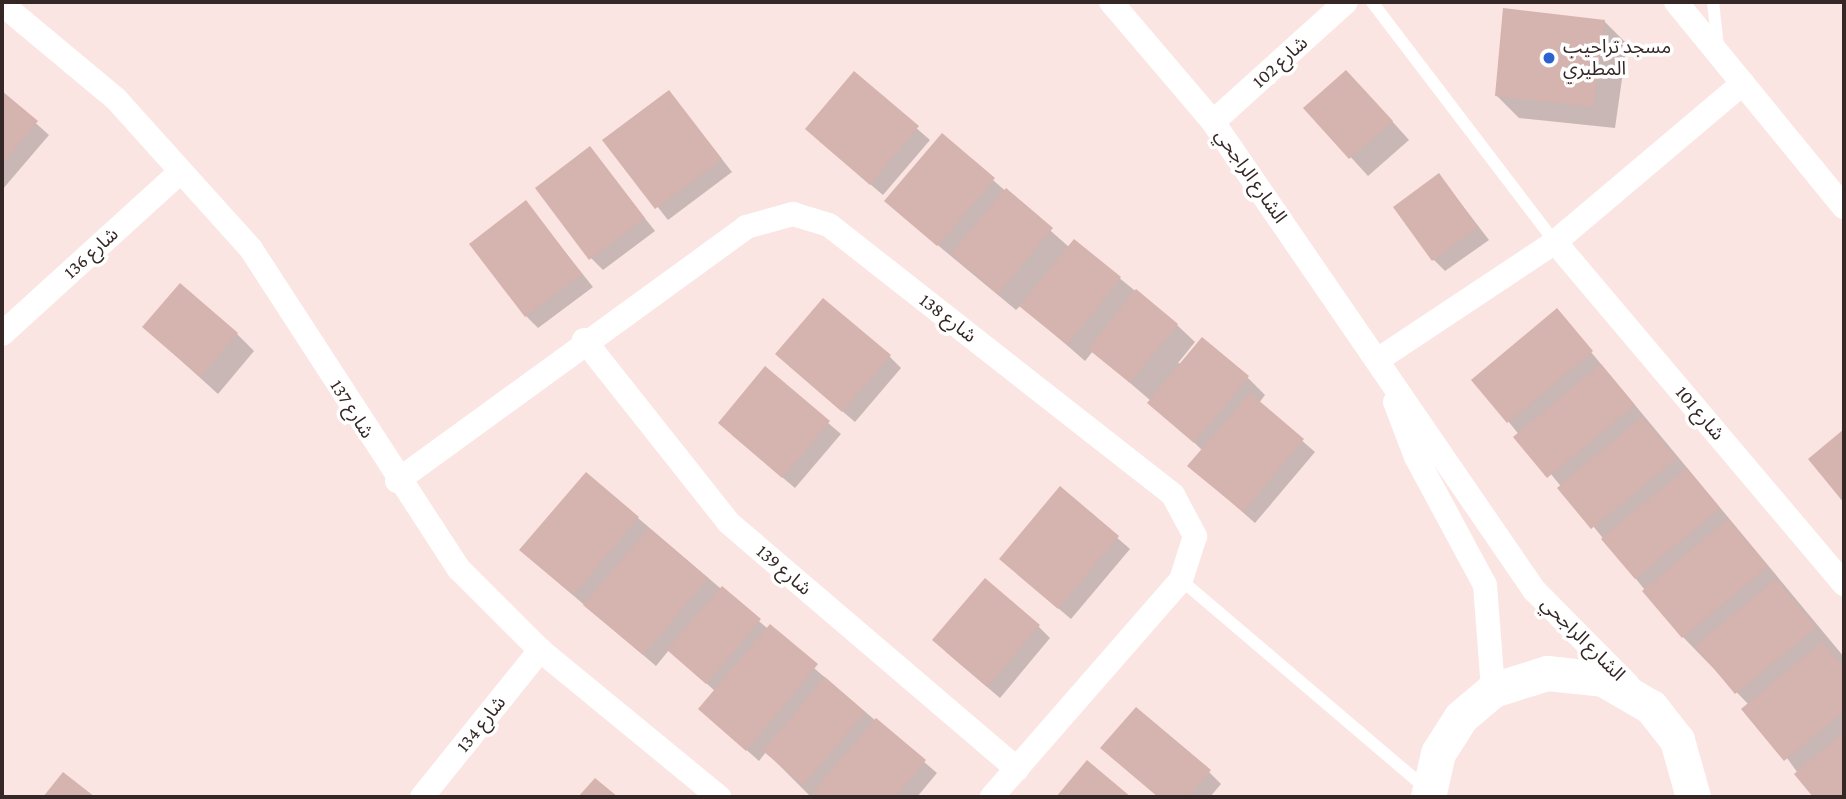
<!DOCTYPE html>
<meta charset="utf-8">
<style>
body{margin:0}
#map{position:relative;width:1846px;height:799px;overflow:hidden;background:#fbe5e2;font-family:"Crimson Pro","Noto Sans Arabic",serif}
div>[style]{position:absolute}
.shadow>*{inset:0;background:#0003}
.building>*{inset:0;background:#d5b3ae}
.lane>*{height:12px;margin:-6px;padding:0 6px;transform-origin:6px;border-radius:6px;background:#fff}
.street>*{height:24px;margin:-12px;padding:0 12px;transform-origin:12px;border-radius:12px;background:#fff}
.secondary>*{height:35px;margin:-17.5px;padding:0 17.5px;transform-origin:17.5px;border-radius:17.5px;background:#fff}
.dots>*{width:19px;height:19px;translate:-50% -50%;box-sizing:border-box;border:4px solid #fff;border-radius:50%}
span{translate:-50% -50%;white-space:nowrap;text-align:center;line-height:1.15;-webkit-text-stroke:7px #fff;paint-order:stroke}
.poi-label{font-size:19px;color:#342725}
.left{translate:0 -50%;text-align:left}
.street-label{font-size:19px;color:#342725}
.frame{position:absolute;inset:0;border:4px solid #342725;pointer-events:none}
</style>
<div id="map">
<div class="shadow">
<i style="clip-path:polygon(1604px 21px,1627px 44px,1615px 128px,1519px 118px,1497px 96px)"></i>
<i style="clip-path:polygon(854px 74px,930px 140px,883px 195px,819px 141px)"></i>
<i style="clip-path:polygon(1364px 90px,1409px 140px,1368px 176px,1306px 108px)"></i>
<i style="clip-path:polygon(669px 92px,732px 172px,668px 220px,605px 140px)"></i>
<i style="clip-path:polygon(2px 93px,49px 135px,2px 190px)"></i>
<i style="clip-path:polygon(590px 149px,655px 231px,603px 270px,591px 258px)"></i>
<i style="clip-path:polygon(1439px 175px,1489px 240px,1445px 271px,1433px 259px)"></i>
<i style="clip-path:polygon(993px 180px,1069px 247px,1074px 241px,1177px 325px,1195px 342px,1178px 363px,1248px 378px,1265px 395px,1259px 403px,1315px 452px,1255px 523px,1190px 466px,1203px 451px,1151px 401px,1093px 351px,1085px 361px,1021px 305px,1016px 310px,899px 213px)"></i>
<i style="clip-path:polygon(526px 203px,593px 287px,538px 328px,526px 316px)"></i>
<i style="clip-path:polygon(1557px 311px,1844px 657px,1844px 797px,1815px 797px,1749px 705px,1683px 637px,1508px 421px)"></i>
<i style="clip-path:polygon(144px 327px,237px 334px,254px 351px,218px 394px)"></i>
<i style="clip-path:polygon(889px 356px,901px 368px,855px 422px,789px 366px)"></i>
<i style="clip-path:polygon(765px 369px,841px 434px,795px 488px,732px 435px)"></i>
<i style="clip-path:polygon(1061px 489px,1130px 549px,1071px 619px,1014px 571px)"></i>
<i style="clip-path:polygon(638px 518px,937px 773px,917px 797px,811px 797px,766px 752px,759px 761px,700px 709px,715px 691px,669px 650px,656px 666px,534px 562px)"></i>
<i style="clip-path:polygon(1038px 626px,1050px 638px,1000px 698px,946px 652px)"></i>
<i style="clip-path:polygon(1115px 760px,1209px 772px,1221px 784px,1210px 797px,1159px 797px)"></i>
</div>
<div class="building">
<i style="clip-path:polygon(1503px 8px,1605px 20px,1593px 107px,1495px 96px)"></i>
<i style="clip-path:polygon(1346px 70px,1393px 121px,1349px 159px,1303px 108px)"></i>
<i style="clip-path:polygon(854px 71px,919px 126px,870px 185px,805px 129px)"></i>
<i style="clip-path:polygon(669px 90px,722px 159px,655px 209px,602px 140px)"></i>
<i style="clip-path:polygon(2px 91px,38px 121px,2px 164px)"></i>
<i style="clip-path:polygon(942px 133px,995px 178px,937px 246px,884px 201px)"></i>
<i style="clip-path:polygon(590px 146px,645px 218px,589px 260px,535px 188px)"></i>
<i style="clip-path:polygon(1439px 173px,1478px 227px,1432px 261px,1393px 207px)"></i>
<i style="clip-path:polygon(1006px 188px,1053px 228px,998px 294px,951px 254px)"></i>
<i style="clip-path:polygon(526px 200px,582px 274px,525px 317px,469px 244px)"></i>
<i style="clip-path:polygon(1074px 239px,1121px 277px,1067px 345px,1019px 306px)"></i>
<i style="clip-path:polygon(180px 283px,238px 333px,200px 377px,142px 327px)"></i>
<i style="clip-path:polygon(1136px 289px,1178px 324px,1130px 383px,1088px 349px)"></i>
<i style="clip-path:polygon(823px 298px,891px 355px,842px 412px,775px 354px)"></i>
<i style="clip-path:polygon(1557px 308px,1593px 351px,1507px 423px,1471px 380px)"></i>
<i style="clip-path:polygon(1202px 337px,1249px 376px,1194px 443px,1147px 403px)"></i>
<i style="clip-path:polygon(1601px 364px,1635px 405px,1547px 478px,1513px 437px)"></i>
<i style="clip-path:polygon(765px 366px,830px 421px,782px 478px,718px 423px)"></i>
<i style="clip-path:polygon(1250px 393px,1304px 439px,1243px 512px,1187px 466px)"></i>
<i style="clip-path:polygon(1642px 417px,1677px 458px,1591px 529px,1557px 488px)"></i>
<i style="clip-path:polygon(1844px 429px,1844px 503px,1808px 459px)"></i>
<i style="clip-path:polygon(1687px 468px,1720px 508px,1635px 579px,1601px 539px)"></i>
<i style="clip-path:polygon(586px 472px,639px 517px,573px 595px,519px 550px)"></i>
<i style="clip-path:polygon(1060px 486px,1119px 536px,1058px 609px,999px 559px)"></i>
<i style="clip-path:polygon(1728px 519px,1768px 566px,1682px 638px,1642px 591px)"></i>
<i style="clip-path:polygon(649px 528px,708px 578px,643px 655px,583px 605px)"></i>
<i style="clip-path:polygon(985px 578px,1040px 625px,987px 687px,932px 640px)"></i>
<i style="clip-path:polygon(1776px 579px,1816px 627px,1735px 694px,1695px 646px)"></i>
<i style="clip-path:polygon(722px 586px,761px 619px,706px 684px,667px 650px)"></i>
<i style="clip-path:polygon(770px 624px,818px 664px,746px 751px,698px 709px)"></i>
<i style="clip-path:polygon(1822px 642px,1844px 668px,1844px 711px,1784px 761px,1741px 709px)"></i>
<i style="clip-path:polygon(825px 677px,865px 712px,803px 785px,763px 751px)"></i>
<i style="clip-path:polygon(1136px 707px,1211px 770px,1188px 797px,1158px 797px,1100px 748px)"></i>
<i style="clip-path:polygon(876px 718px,926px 760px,895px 797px,809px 797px)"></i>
<i style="clip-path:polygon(1844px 732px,1844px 797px,1813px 797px,1794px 774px)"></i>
<i style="clip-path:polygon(1087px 760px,1131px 797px,1056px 797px)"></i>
<i style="clip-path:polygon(63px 772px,95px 797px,43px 797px)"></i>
<i style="clip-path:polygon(595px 778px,618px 797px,578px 797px)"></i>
</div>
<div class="lane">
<i style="left:1372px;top:2px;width:302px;rotate:52.7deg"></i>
<i style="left:1713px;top:2px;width:45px;rotate:83.7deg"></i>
<i style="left:1181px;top:580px;width:310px;rotate:40.4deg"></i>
</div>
<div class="street">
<i style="left:1111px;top:2px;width:157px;rotate:49.6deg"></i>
<i style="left:1213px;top:122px;width:568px;rotate:55.55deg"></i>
<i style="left:1534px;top:590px;width:134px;rotate:45.3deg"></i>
<i style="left:1676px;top:2px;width:265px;rotate:50.7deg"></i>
<i style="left:2px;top:4px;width:148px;rotate:39.8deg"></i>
<i style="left:116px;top:99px;width:202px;rotate:48deg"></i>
<i style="left:251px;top:249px;width:382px;rotate:57deg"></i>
<i style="left:459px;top:569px;width:115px;rotate:45deg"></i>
<i style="left:540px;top:650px;width:232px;rotate:39.4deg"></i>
<i style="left:1213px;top:122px;width:179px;rotate:-42.1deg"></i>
<i style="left:1555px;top:242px;width:448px;rotate:49.8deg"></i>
<i style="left:2px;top:334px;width:241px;rotate:-42.3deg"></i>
<i style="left:584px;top:340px;width:233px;rotate:51.6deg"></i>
<i style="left:729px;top:523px;width:379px;rotate:40.5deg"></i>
<i style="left:1379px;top:359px;width:211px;rotate:-33.6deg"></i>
<i style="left:1555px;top:242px;width:246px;rotate:-40.2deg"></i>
<i style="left:1395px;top:402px;width:59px;rotate:69.1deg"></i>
<i style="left:1416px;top:457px;width:145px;rotate:61.7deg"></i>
<i style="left:1485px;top:585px;width:105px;rotate:85.6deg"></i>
<i style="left:397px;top:481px;width:432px;rotate:-36deg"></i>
<i style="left:746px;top:227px;width:49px;rotate:-15.5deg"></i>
<i style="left:793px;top:214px;width:38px;rotate:17deg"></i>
<i style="left:829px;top:225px;width:437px;rotate:38.1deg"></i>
<i style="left:1173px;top:495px;width:47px;rotate:61.8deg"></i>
<i style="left:1195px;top:536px;width:46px;rotate:107.7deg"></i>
<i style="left:1181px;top:580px;width:288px;rotate:131.1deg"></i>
<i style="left:422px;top:797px;width:189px;rotate:-51.2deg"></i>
</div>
<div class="secondary">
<i style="left:1428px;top:797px;width:45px;rotate:-77.2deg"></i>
<i style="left:1438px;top:753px;width:43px;rotate:-57.4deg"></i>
<i style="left:1461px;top:717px;width:42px;rotate:-40.2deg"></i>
<i style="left:1493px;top:690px;width:57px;rotate:-17.5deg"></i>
<i style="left:1547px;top:673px;width:56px;rotate:6.1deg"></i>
<i style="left:1603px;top:679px;width:56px;rotate:30.3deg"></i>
<i style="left:1651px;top:707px;width:42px;rotate:51.8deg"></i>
<i style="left:1677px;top:740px;width:59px;rotate:74.3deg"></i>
</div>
<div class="dots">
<i style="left:1549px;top:58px;background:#2c62d0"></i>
</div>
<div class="poi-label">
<span class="left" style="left:1563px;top:58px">مسجد تراحيب<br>المطيري</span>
</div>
<div class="street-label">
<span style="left:1280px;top:62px;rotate:-42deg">شارع 102</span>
<span style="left:1251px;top:176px;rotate:55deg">الشارع الراجحي</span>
<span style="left:91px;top:253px;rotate:-42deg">شارع 136</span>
<span style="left:948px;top:318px;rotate:38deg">شارع 138</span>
<span style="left:352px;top:409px;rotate:58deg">شارع 137</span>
<span style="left:1700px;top:413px;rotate:50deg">شارع 101</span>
<span style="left:784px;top:570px;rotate:41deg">شارع 139</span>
<span style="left:1583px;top:639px;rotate:45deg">الشارع الراجحي</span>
<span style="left:481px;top:724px;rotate:-51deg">شارع 134</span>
</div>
<div class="frame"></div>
</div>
